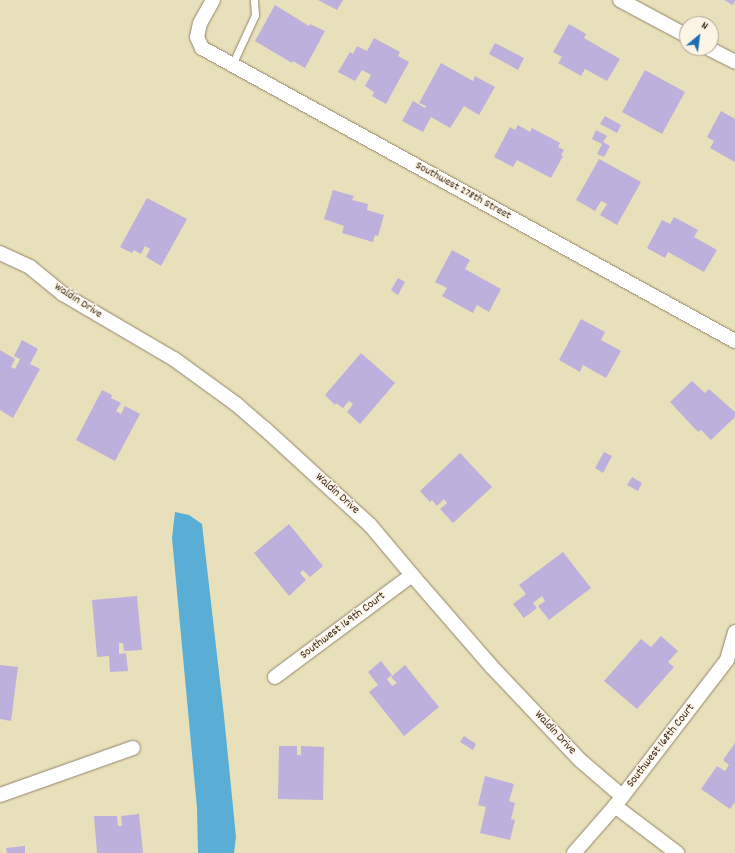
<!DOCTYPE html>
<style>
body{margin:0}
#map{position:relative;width:735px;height:853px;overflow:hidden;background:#e8e0ba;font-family:Dekko,sans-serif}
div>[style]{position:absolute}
.water>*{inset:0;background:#5aaed6}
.building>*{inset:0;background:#bdb0dc}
.roads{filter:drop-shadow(0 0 1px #92856c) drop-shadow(0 0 1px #92856c)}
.lane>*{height:7px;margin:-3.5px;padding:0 3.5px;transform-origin:3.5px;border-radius:3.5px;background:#fff}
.street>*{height:14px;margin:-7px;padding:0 7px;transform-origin:7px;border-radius:7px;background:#fff}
span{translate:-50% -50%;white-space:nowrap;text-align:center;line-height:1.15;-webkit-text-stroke:3px #fcf5e5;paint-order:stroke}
.street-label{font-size:12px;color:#3b2a1e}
.north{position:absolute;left:679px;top:16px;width:40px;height:40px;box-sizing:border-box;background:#fcf5e5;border:1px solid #afa495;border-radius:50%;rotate:29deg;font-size:11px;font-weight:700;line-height:16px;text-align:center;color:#3b2a1e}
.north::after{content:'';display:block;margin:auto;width:14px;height:18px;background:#1f6fb2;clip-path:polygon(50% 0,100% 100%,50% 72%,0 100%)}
</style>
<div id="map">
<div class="water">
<i style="clip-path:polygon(175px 512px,189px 515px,202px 524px,224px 716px,236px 837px,234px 853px,198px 853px,197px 808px,172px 538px)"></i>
</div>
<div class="building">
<i style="clip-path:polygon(318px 0,343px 0,337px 10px)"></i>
<i style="clip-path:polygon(724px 0,735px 0,735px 1px,733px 5px)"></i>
<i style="clip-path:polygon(275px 5px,309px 26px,310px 24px,325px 31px,305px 68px,293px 61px,292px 63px,255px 41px)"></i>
<i style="clip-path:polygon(569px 24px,586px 34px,584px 38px,620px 59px,607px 81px,585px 69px,581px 76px,558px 63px,562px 57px,553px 52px)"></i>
<i style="clip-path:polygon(374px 38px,400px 52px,398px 56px,409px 62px,386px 104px,372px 96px,374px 92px,365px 86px,371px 75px,362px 70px,355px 81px,338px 72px,350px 52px,353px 54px,357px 46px,367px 51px)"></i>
<i style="clip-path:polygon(495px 43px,524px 58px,518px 70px,489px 54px)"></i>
<i style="clip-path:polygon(441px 63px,473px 81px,475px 76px,495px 87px,479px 115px,464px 106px,450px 128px,431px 117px,423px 132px,402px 121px,413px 101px,425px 108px,426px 106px,419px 103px)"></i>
<i style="clip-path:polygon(645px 70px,685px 92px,662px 134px,622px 112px)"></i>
<i style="clip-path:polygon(721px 111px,735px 119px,735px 162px,710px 148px,714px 141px,707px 137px)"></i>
<i style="clip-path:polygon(605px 116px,621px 125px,617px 133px,600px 124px)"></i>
<i style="clip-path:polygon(518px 125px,530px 132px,532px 128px,560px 143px,558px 147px,564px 150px,561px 155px,563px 156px,551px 178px,517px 160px,513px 167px,494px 157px,510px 127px,515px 130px)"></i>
<i style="clip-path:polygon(596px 130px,607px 136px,603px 142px,610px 146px,604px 157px,597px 154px,602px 144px,592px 139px)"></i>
<i style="clip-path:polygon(599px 159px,641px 182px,617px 225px,600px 215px,607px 204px,601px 201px,595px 211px,576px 200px)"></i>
<i style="clip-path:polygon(333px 190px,354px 196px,352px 200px,368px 204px,367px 210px,384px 215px,378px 236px,375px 235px,373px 242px,342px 233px,344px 226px,324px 219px)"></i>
<i style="clip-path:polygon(147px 198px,187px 219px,161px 266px,146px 257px,150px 249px,145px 246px,141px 254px,134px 250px,132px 253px,120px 247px)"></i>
<i style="clip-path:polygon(674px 217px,698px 230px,694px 237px,717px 250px,704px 272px,668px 252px,665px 258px,647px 248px,662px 220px,670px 224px)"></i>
<i style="clip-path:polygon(452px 250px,470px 260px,465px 269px,501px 289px,489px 312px,477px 305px,473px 313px,442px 296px,447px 288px,435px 282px)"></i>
<i style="clip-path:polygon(398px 278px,405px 282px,398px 295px,391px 290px)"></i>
<i style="clip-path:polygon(581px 319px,605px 332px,601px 340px,621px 351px,606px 378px,583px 365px,580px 372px,559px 360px)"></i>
<i style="clip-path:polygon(22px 340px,38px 349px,30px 364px,40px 369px,13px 418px,0 410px,0 350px,15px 359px,11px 367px,15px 369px,20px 359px,14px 356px)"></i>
<i style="clip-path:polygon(361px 353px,395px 383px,360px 424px,347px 412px,353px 404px,349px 401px,343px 408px,336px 403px,335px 405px,325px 395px)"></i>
<i style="clip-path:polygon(692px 381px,705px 393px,709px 389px,735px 412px,735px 417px,711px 440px,701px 430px,698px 432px,670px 402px)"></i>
<i style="clip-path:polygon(102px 390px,112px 395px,111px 398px,121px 403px,116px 411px,121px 414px,125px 406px,140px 414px,115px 461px,76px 440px)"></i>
<i style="clip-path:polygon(604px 452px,612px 456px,603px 473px,595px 468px)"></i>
<i style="clip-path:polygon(460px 453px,492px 487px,453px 523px,440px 509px,447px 503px,444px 499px,437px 506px,432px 500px,430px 502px,420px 491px)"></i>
<i style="clip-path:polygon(632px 477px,642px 483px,638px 491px,627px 485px)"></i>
<i style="clip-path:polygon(289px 524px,323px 566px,310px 577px,303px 570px,300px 573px,306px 580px,289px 596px,254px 553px)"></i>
<i style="clip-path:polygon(563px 552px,591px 588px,549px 620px,538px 606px,545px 601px,542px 596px,533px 603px,537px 608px,524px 618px,513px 604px,526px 594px,519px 585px)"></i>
<i style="clip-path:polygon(137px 596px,142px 650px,124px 651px,123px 643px,119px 643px,119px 654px,126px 653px,128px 671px,110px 672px,109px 656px,97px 657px,92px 600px)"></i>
<i style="clip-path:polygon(661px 636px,678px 651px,668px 662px,674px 667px,637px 709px,604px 681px,641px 639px,651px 647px)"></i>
<i style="clip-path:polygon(381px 661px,392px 675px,387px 679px,392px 686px,397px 683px,391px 677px,405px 665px,439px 707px,404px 736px,369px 692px,378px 685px,368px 672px)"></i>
<i style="clip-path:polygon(0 665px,18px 667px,11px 721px,0 719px)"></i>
<i style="clip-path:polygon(464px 736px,476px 744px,473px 750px,460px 742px)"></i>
<i style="clip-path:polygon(735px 743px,735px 802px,730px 809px,701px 789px,717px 766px,725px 771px,729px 765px,723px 760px)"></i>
<i style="clip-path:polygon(279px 746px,297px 746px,297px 755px,301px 755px,301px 746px,324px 747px,323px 800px,278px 799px)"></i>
<i style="clip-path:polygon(485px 776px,514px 784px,509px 801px,515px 803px,511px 819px,515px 820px,510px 840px,480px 833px,486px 807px,478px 805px)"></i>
<i style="clip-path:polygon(139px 814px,143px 853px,97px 853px,94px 816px,117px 816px,118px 826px,122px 826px,121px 816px)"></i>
<i style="clip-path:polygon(25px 846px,25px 853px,7px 853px,6px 848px)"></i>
</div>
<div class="roads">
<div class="lane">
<i style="left:232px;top:65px;width:55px;rotate:-65.3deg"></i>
<i style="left:255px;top:15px;width:15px;rotate:-94deg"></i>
</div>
<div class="street">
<i style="left:213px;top:0;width:26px;rotate:119deg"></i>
<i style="left:200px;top:23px;width:14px;rotate:102deg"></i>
<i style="left:197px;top:37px;width:12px;rotate:66deg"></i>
<i style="left:202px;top:48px;width:608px;rotate:28.8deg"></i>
<i style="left:620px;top:0;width:76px;rotate:28.2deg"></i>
<i style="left:708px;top:48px;width:30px;rotate:27deg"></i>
<i style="left:0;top:253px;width:33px;rotate:25deg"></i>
<i style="left:30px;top:267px;width:43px;rotate:39.3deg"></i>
<i style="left:63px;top:294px;width:129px;rotate:30.4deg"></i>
<i style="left:174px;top:359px;width:77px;rotate:36deg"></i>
<i style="left:236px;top:404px;width:37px;rotate:41deg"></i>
<i style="left:264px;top:428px;width:144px;rotate:42.5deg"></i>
<i style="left:370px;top:525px;width:65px;rotate:50deg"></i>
<i style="left:412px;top:575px;width:122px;rotate:49deg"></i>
<i style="left:492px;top:667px;width:129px;rotate:46.6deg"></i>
<i style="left:581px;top:761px;width:54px;rotate:40.5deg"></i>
<i style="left:275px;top:677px;width:171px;rotate:-36.7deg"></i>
<i style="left:0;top:795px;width:141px;rotate:-19.5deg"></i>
<i style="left:615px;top:806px;width:78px;rotate:37.2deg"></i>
<i style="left:574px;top:853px;width:62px;rotate:-48.9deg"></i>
<i style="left:615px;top:806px;width:184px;rotate:-52.5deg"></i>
<i style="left:727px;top:660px;width:29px;rotate:-74deg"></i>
</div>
</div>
<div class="street-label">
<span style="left:463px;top:191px;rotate:29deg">Southwest 278th Street</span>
<span style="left:78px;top:301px;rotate:33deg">Waldin Drive</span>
<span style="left:337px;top:494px;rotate:42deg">Waldin Drive</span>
<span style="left:343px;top:626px;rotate:-37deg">Southwest 169th Court</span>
<span style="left:555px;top:733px;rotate:47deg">Waldin Drive</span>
<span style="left:661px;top:746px;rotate:-52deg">Southwest 168th Court</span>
</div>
<div class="north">N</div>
</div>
